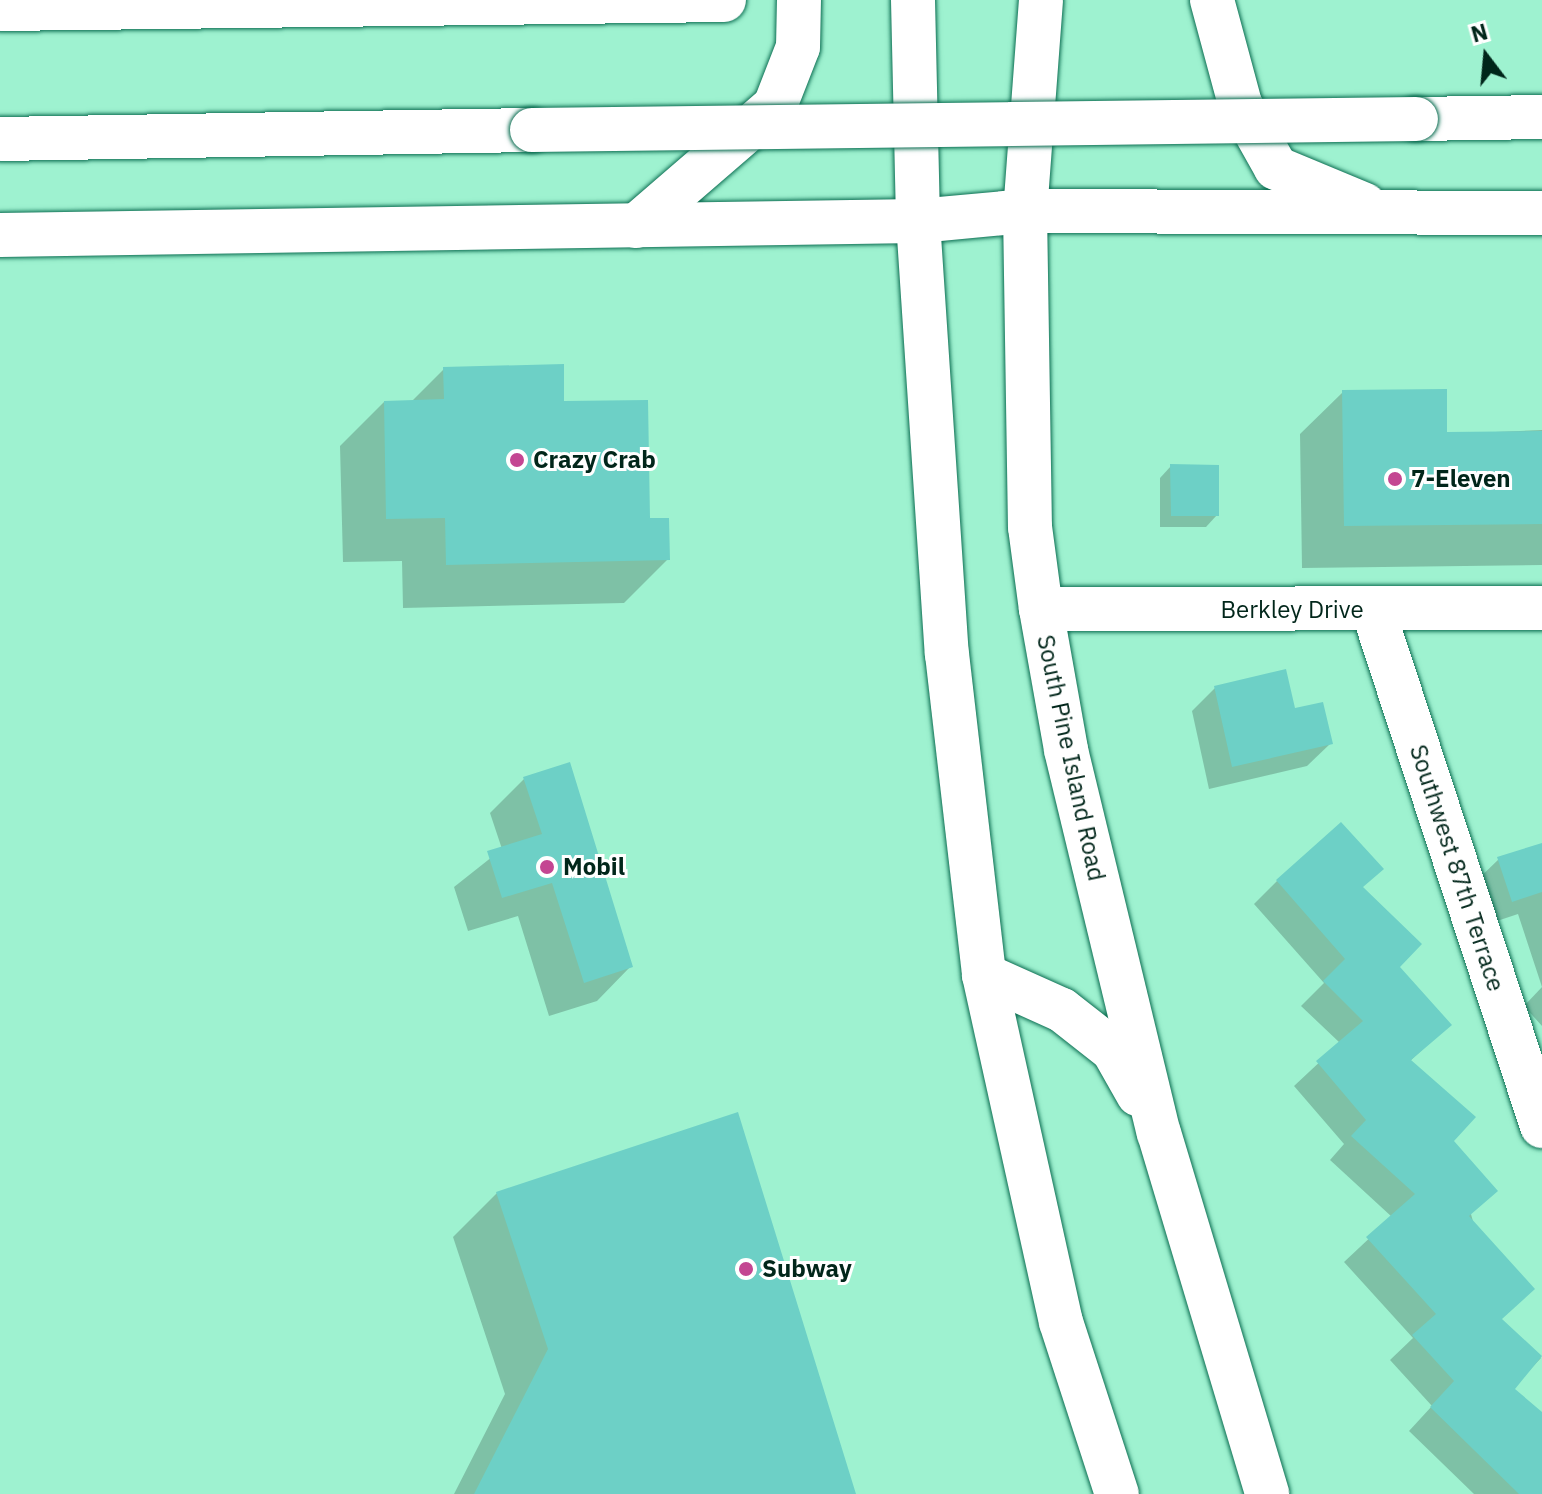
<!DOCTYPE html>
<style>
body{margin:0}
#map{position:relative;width:1542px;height:1494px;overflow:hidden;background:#9ef2d0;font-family:"IBM Plex Sans",sans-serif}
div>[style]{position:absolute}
.shadow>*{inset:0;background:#0003}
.building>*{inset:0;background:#6dd0c6}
.roads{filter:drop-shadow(0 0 2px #0c6e52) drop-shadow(0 0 2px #0c6e52)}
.minor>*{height:44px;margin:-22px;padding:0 22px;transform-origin:22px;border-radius:22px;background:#fff}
.secondary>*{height:44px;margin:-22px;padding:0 22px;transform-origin:22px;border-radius:22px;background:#fff}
.primary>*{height:44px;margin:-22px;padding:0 22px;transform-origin:22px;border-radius:22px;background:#fff}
.motorway>*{height:44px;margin:-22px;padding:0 22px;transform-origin:22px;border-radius:22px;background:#fff}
.bridges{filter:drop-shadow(0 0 2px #0c6e52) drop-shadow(0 0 2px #0c6e52)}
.motorway-bridge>*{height:44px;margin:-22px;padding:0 22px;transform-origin:22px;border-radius:22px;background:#fff}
.dots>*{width:22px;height:22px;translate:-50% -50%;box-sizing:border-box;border:4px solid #fff;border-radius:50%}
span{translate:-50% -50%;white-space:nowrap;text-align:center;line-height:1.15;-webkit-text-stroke:6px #fff;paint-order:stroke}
.poi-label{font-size:24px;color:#01261a;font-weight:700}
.left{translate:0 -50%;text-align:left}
.street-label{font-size:24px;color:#01261a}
.north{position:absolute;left:1446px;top:16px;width:80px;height:80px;-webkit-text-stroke:6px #fff;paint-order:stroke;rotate:344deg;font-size:22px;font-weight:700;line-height:32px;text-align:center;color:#01261a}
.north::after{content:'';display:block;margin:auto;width:28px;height:36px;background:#01261a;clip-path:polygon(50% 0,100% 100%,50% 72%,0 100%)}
</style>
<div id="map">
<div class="shadow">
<i style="clip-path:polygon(444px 369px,562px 403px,668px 559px,624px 603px,403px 608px,402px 561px,343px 562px,340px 446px,384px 402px,411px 402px)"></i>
<i style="clip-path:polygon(1343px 392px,1445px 434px,1542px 430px,1542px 565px,1302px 568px,1300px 434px)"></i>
<i style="clip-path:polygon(1171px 466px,1217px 515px,1206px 527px,1160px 527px,1160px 478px)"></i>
<i style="clip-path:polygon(1215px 688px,1293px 711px,1331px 743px,1307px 766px,1209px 789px,1192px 711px)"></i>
<i style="clip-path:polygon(524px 779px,631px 966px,597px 1001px,549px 1016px,518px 916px,468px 931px,454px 887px,502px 849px,490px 813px)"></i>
<i style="clip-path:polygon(1542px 845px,1542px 1026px,1524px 1006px,1542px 987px,1518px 914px,1488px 924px,1475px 882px,1499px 859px)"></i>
<i style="clip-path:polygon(1277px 881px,1362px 888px,1397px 967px,1449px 1025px,1410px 1061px,1451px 1141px,1500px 1320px,1541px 1358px,1512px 1389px,1542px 1415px,1542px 1494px,1474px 1494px,1409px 1431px,1432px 1406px,1390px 1360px,1413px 1338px,1344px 1262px,1392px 1217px,1330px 1160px,1344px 1144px,1294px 1086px,1340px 1043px,1301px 1006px,1324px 983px,1254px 904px)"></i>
<i style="clip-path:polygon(497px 1193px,853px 1494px,454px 1494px,505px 1394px,453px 1237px)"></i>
</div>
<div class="building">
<i style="clip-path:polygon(564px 364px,564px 401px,648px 400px,650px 518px,669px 518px,670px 560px,446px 565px,445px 518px,386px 519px,384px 401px,444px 399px,443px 367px)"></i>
<i style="clip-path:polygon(1447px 389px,1447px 432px,1542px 431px,1542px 524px,1344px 526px,1342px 390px)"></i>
<i style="clip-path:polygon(1170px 464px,1219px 465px,1219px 516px,1171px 516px)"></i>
<i style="clip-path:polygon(1286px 669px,1295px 708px,1323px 702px,1333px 744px,1232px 767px,1214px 686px)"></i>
<i style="clip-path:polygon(570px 762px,633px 967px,584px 983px,552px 883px,502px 898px,487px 851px,542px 834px,523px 777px)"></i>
<i style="clip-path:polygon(1341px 822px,1384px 869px,1363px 887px,1422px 944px,1400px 967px,1452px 1025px,1411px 1060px,1476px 1117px,1454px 1141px,1498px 1191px,1469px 1216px,1535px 1289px,1502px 1319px,1542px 1356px,1515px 1389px,1542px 1412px,1542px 1494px,1519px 1494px,1430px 1407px,1454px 1381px,1412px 1335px,1436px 1314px,1366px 1237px,1415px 1194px,1351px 1136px,1366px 1120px,1316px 1061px,1363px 1021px,1323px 981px,1345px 959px,1276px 880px)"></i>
<i style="clip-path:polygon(1542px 843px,1542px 892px,1512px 902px,1497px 857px)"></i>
<i style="clip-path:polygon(738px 1112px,856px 1494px,474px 1494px,548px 1349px,496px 1192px)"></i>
</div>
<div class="roads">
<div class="minor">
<i style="left:1041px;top:609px;width:501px;rotate:-0.11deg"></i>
<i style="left:1373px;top:610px;width:543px;rotate:71.87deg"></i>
</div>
<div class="secondary">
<i style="left:913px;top:0;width:221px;rotate:88.7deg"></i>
<i style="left:918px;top:221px;width:434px;rotate:86.2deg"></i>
<i style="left:947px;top:654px;width:323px;rotate:83.4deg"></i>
<i style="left:984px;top:975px;width:355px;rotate:77.5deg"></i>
<i style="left:1061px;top:1322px;width:181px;rotate:72deg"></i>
<i style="left:1041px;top:0;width:212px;rotate:94.3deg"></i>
<i style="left:1025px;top:211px;width:316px;rotate:89.1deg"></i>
<i style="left:1030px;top:527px;width:83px;rotate:82.4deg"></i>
<i style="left:1041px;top:609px;width:143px;rotate:79.9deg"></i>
<i style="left:1066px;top:750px;width:394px;rotate:76.4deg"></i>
<i style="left:1159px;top:1133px;width:377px;rotate:73.3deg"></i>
<i style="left:984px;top:975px;width:85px;rotate:24.2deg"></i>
<i style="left:1062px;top:1010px;width:65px;rotate:38.1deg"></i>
<i style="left:1113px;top:1050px;width:51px;rotate:60.4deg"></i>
</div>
<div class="primary">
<i style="left:1212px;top:0;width:108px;rotate:74.9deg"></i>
<i style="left:1240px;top:104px;width:73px;rotate:60.6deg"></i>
<i style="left:1276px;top:168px;width:96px;rotate:22.6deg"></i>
<i style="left:636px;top:226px;width:184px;rotate:-40.8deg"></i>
<i style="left:775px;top:106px;width:63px;rotate:-68.7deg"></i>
<i style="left:798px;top:47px;width:47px;rotate:-88.8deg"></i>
<i style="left:0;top:235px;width:918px;rotate:-0.87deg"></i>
<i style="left:918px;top:221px;width:107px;rotate:-5.3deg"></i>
<i style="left:1025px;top:211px;width:517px;rotate:0.22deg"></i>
</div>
<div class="motorway">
<i style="left:0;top:9px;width:724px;rotate:-0.71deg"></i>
<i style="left:1416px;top:119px;width:126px;rotate:-0.9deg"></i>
<i style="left:0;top:139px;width:532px;rotate:-0.97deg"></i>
</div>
</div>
<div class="bridges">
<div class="motorway-bridge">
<i style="left:532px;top:130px;width:884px;rotate:-0.71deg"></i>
</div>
</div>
<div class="dots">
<i style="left:517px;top:460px;background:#c44692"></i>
<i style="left:1395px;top:479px;background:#c44692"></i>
<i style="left:547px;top:867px;background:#c44692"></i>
<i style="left:746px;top:1269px;background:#c44692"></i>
</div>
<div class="poi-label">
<span class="left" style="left:533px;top:460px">Crazy Crab</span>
<span class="left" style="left:1411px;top:479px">7-Eleven</span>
<span class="left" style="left:563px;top:867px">Mobil</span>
<span class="left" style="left:762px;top:1269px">Subway</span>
</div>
<div class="street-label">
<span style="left:1292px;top:610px">Berkley Drive</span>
<span style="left:1071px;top:758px;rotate:78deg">South Pine Island Road</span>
<span style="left:1457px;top:868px;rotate:72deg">Southwest 87th Terrace</span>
</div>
<div class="north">N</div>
</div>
